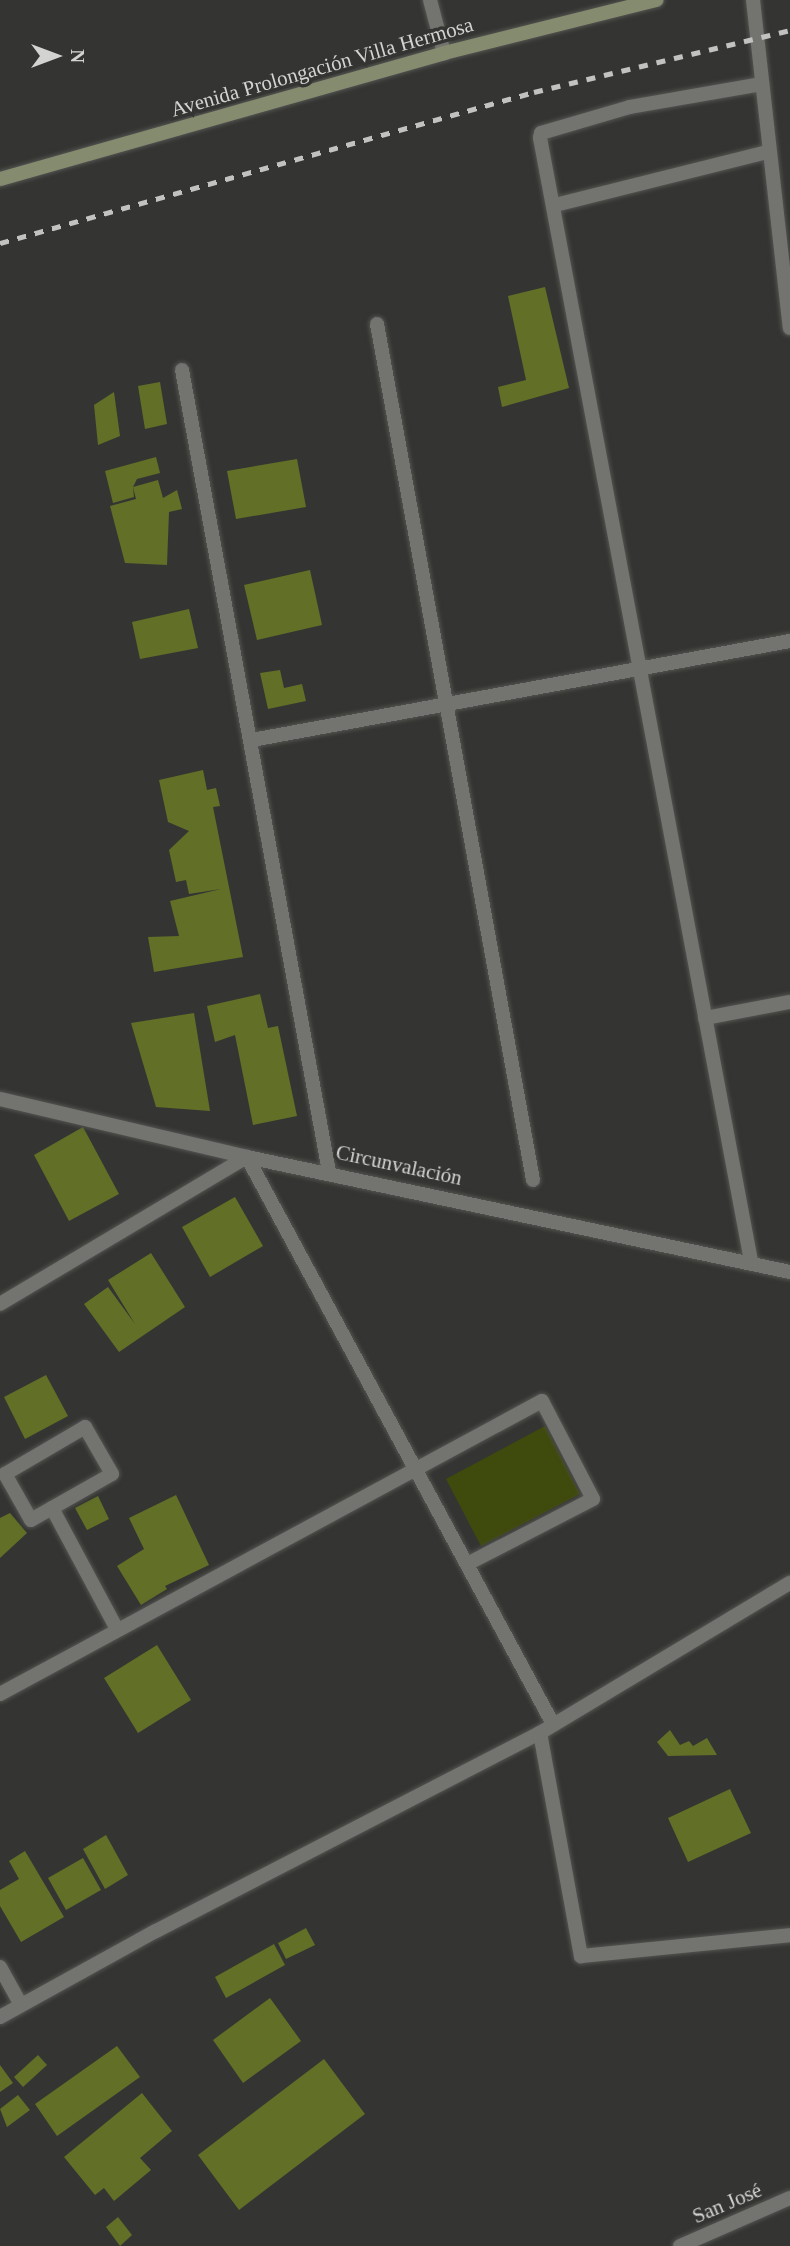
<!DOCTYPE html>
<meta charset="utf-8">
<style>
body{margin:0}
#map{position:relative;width:790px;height:2246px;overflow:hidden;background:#343532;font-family:"Times New Roman",serif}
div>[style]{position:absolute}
.green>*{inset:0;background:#3f4a0d}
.building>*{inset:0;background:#616f27}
.roads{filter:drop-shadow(0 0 2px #535451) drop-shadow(0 0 2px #535451)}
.minor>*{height:14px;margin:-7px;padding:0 7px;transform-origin:7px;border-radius:7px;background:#737470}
.tertiary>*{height:14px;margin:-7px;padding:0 7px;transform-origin:7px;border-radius:7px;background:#737470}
.secondary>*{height:14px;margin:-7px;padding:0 7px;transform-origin:7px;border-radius:7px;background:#858b6f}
.rail>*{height:5px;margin-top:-2.5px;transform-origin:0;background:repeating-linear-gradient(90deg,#c2c3c1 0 9px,transparent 0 18px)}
span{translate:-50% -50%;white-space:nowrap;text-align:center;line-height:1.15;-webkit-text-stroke:7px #343532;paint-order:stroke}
.street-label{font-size:21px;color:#d3d4d2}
.north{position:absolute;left:21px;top:21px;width:70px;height:70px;-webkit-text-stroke:5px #343532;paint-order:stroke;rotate:90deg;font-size:19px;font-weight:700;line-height:28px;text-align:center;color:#d3d4d2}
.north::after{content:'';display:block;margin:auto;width:24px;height:32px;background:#d3d4d2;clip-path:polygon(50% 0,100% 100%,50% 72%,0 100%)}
</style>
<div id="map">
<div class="green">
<i style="clip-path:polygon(545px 1426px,580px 1494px,481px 1546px,446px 1479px)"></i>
</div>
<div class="building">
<i style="clip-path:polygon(545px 287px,569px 388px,502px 407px,498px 387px,526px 380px,508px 296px)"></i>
<i style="clip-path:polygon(160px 382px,167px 424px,145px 429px,138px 386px)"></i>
<i style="clip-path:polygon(114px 392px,120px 436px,98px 445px,94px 405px)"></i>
<i style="clip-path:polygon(156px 457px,160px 473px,137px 479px,133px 487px,158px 480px,163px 498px,177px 490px,182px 509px,169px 512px,167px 565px,125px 563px,110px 506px,136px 499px,133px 487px,134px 497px,113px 503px,105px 471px)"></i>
<i style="clip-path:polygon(297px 459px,306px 507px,236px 519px,227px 471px)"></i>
<i style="clip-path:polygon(310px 570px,322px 625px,257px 640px,244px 585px)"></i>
<i style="clip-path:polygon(189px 609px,198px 648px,140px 659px,132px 622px)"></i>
<i style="clip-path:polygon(280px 670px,284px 688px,302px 684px,306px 701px,268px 709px,260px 673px)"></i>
<i style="clip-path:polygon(203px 770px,207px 790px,216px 788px,220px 806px,213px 807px,243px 957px,154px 972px,148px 937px,179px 936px,170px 901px,221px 889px,189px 894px,186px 880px,176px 882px,169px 850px,189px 831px,168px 822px,159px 780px)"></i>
<i style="clip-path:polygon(260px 994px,268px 1028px,278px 1026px,297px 1116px,253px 1125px,235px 1035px,215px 1042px,207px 1006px)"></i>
<i style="clip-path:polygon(194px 1013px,210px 1111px,156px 1107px,131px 1023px)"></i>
<i style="clip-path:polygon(83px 1127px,119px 1194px,69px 1221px,34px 1155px)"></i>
<i style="clip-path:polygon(235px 1197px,263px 1246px,210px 1277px,182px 1227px)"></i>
<i style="clip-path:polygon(151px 1253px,185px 1307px,119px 1352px,84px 1304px,108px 1287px,135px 1324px,108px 1280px)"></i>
<i style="clip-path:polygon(46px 1375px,68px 1416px,25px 1439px,4px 1397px)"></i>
<i style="clip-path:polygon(176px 1495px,209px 1565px,165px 1586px,167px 1589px,141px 1605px,117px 1566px,144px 1549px,129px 1518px)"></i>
<i style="clip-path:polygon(98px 1496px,109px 1519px,87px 1530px,75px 1508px)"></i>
<i style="clip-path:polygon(10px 1513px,27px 1533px,0 1558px,0 1518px)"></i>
<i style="clip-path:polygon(157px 1645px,191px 1700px,138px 1733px,104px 1678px)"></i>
<i style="clip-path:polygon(670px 1730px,680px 1745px,689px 1741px,693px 1746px,707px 1738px,717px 1755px,668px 1756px,657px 1742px)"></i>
<i style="clip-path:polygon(730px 1789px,751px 1833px,688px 1862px,668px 1818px)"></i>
<i style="clip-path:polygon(106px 1835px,128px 1875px,105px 1889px,83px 1849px)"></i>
<i style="clip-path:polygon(25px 1851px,64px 1917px,21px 1942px,0 1906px,0 1890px,19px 1879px,9px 1861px)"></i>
<i style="clip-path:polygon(83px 1858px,101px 1890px,66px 1910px,48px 1878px)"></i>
<i style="clip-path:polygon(306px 1928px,315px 1945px,286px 1959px,278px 1943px)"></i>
<i style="clip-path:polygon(274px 1944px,285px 1965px,226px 1998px,215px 1977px)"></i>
<i style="clip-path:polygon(270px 1998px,301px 2041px,243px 2083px,213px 2040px)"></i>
<i style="clip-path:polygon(117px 2046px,140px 2077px,57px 2136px,35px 2104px)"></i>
<i style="clip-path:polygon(38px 2055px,47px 2065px,23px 2087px,14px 2077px)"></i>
<i style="clip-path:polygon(324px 2059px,365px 2114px,239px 2210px,198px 2155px)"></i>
<i style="clip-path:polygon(0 2065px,13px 2083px,0 2092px)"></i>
<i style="clip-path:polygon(142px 2093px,172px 2131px,140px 2158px,151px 2170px,114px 2201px,104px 2188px,95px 2195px,64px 2157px)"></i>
<i style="clip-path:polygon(18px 2095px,30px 2110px,7px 2127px,0 2109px)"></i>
<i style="clip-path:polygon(118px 2217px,132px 2235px,120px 2246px,106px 2227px)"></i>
</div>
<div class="roads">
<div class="minor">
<i style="left:430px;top:0;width:55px;rotate:75.2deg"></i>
<i style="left:753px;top:0;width:330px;rotate:83.6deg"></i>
<i style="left:555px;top:205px;width:219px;rotate:-14deg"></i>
<i style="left:377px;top:324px;width:870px;rotate:79.67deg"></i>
<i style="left:182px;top:370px;width:815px;rotate:79.61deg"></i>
<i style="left:252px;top:740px;width:547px;rotate:-10.43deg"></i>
<i style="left:705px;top:1018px;width:86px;rotate:-10.7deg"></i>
<i style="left:0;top:1099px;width:254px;rotate:13.2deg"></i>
<i style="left:247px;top:1157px;width:555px;rotate:11.96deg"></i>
<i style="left:247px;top:1157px;width:644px;rotate:61.65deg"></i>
<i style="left:751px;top:1261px;width:1143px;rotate:-100.64deg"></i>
<i style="left:540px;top:138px;width:5px;rotate:-79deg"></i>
<i style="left:541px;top:133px;width:93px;rotate:-16.3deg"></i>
<i style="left:630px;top:107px;width:134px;rotate:-9.9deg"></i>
<i style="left:0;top:1304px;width:287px;rotate:-30.8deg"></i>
<i style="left:85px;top:1427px;width:54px;rotate:60.1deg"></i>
<i style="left:112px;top:1474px;width:93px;rotate:150.4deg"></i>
<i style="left:31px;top:1520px;width:53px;rotate:-119.5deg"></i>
<i style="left:5px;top:1474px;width:93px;rotate:-30.4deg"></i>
<i style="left:52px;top:1508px;width:137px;rotate:61.8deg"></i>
<i style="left:0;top:1694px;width:616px;rotate:-28.4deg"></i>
<i style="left:542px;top:1401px;width:110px;rotate:62.5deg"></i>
<i style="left:593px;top:1499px;width:142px;rotate:152.7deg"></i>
<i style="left:540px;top:1733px;width:227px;rotate:79.6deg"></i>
<i style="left:581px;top:1956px;width:210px;rotate:-5.7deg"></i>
<i style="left:0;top:1967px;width:43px;rotate:61.1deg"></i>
<i style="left:680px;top:2246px;width:120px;rotate:-23.6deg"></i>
</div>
<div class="tertiary">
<i style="left:0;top:2017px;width:178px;rotate:-28.9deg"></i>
<i style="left:156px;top:1931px;width:432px;rotate:-27.3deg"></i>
<i style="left:540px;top:1733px;width:292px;rotate:-31deg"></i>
</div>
<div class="secondary">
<i style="left:0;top:179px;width:462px;rotate:-15.8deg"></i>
<i style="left:444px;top:53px;width:219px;rotate:-14deg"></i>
</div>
</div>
<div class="rail">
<i style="left:0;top:243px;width:555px;rotate:-15.79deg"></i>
<i style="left:534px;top:92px;width:263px;rotate:-13.6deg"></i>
</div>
<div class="street-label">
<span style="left:322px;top:67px;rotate:-16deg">Avenida Prolongación Villa Hermosa</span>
<span style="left:399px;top:1165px;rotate:12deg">Circunvalación</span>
<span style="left:727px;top:2203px;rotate:-23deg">San José</span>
</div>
<div class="north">N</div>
</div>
